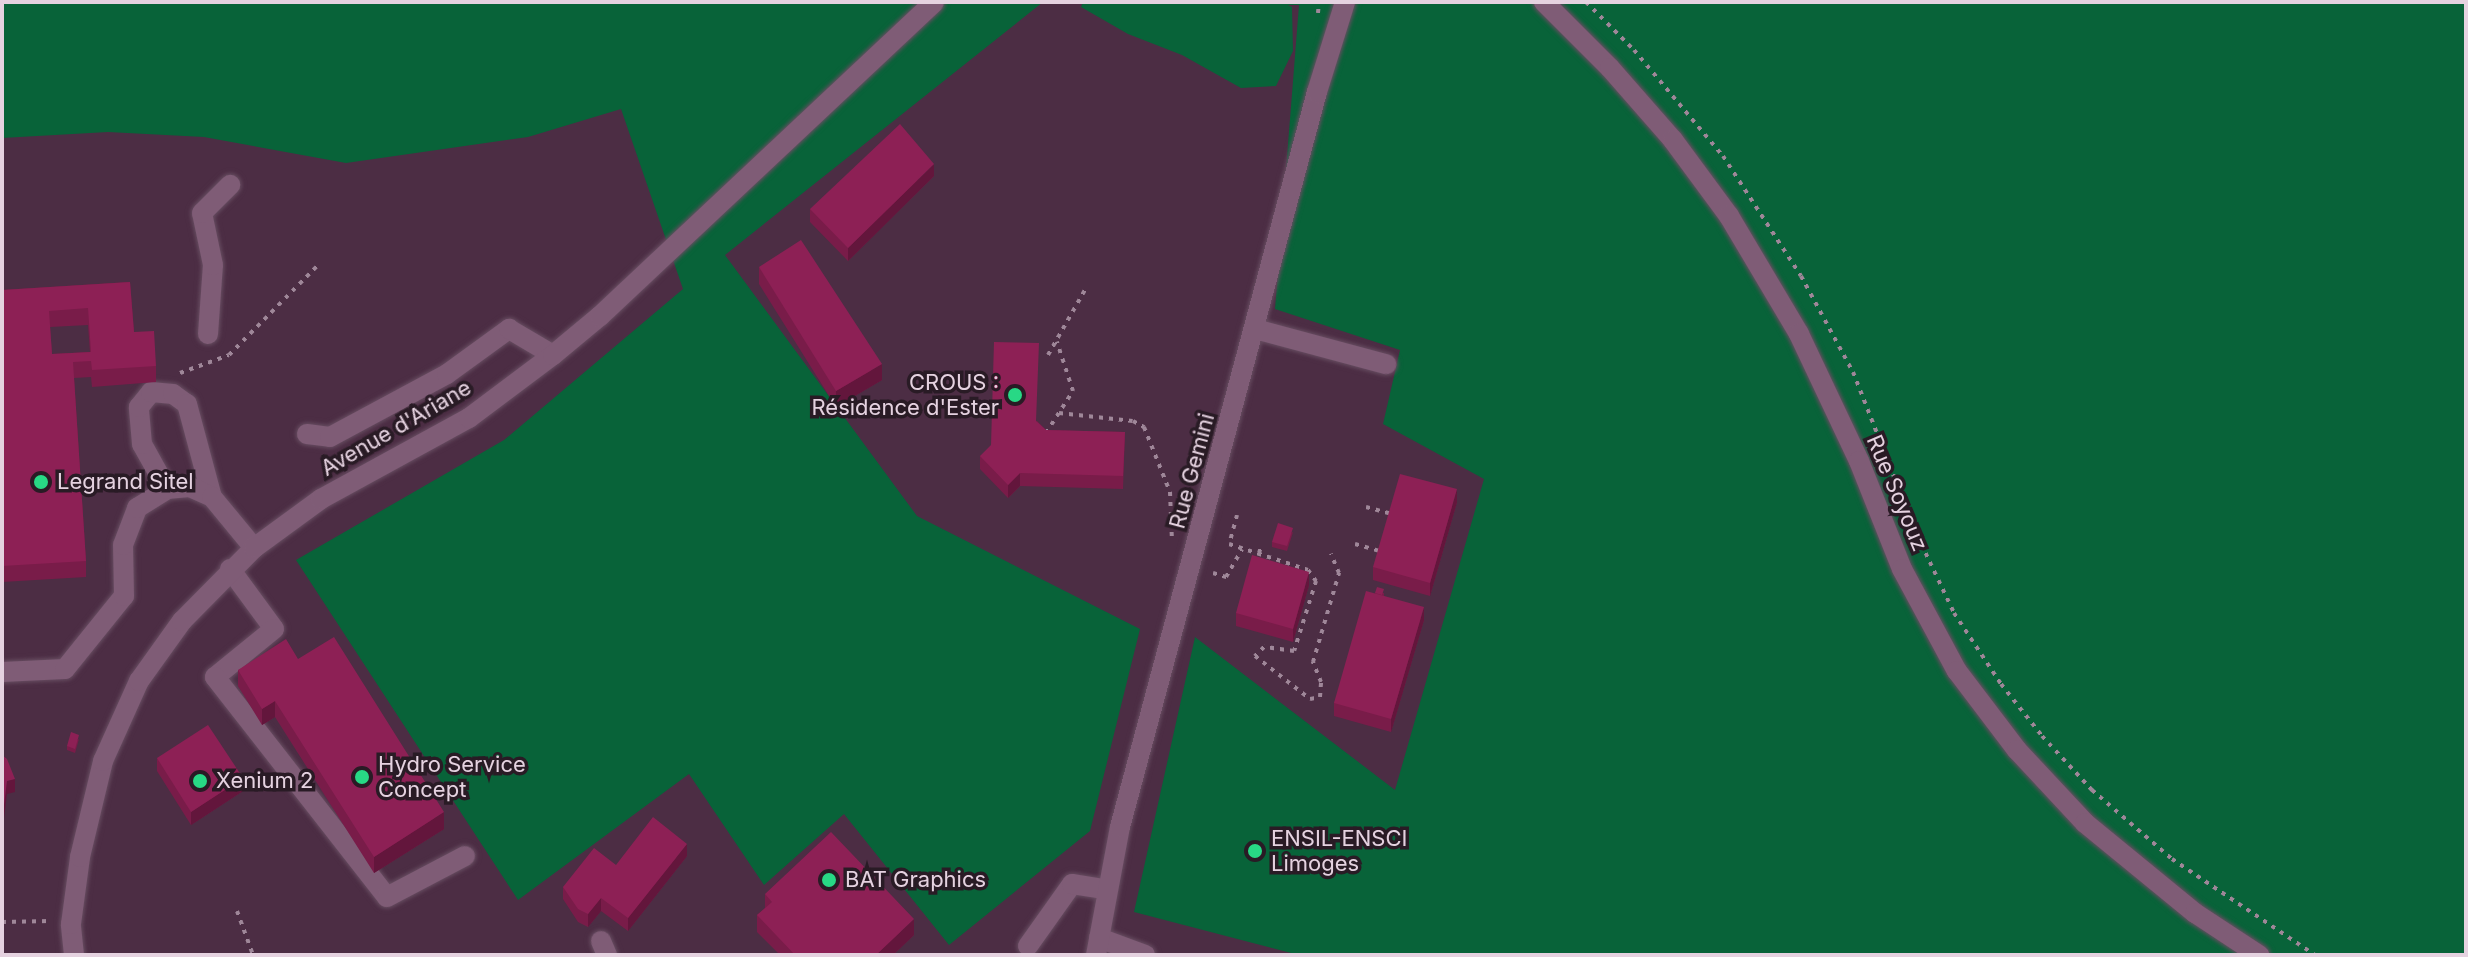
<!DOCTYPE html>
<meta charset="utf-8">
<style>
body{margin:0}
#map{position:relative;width:2468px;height:957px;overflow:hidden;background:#4c2d44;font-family:Inter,sans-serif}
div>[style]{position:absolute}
.green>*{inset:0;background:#086339}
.path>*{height:4px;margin-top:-2px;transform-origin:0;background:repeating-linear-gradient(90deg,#9f8799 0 4px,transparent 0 10px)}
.roads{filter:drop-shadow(0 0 2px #674d61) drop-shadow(0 0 2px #674d61)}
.minor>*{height:20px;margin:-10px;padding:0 10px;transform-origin:10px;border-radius:10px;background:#7f5c76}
.wall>*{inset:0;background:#791c49}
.shaded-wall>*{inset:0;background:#63163c}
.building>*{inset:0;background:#8d2055}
.dots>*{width:22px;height:22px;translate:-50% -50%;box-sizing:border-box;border:4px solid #291b25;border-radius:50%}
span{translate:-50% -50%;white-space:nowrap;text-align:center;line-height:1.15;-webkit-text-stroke:7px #291b25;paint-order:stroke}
.poi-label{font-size:22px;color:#e5d2e0}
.right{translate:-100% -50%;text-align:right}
.left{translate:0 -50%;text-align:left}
.street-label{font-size:22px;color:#e5d2e0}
.frame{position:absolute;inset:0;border:4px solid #e5d2e0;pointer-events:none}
</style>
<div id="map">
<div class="green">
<i style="clip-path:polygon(2px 2px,1043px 2px,725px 255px,917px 516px,1140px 629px,1090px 831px,949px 945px,844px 814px,764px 885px,689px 774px,518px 900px,296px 560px,504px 440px,683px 289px,621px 109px,528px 137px,346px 163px,204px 137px,108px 132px,2px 138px)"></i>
<i style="clip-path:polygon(1083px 2px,2466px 2px,2466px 955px,1299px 955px,1134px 912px,1195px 637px,1395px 790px,1484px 479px,1383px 424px,1400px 350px,1275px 309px,1299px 5px,1288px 5px,1292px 7px,1293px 51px,1276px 86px,1241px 88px,1182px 55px,1128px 34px,1081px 7px)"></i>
</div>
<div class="path">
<i style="left:1586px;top:2px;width:68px;rotate:45deg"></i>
<i style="left:1634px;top:50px;width:138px;rotate:50deg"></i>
<i style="left:1723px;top:156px;width:143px;rotate:57deg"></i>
<i style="left:1801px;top:276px;width:109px;rotate:61.6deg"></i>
<i style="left:1853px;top:372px;width:175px;rotate:68.6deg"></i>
<i style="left:1917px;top:535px;width:86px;rotate:64.6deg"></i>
<i style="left:1954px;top:613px;width:85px;rotate:56.5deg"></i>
<i style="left:2001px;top:684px;width:66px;rotate:51.7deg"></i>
<i style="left:2042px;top:736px;width:74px;rotate:47.2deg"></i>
<i style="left:2092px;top:790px;width:106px;rotate:40.8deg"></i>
<i style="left:2172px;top:859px;width:172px;rotate:33.9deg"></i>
<i style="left:1318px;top:13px;width:11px;rotate:-85deg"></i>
<i style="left:1048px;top:355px;width:77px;rotate:-60.4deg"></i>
<i style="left:180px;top:373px;width:52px;rotate:-20.2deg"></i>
<i style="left:229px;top:355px;width:129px;rotate:-45.3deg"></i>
<i style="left:1059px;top:413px;width:74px;rotate:6.2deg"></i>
<i style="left:1133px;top:421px;width:13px;rotate:29deg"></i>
<i style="left:1144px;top:427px;width:70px;rotate:68.2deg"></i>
<i style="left:1170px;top:492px;width:50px;rotate:87.7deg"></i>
<i style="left:1046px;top:433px;width:50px;rotate:-57.3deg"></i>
<i style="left:1073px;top:391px;width:52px;rotate:-108.1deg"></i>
<i style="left:1366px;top:507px;width:27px;rotate:15deg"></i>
<i style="left:1237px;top:515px;width:30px;rotate:105deg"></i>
<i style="left:1229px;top:544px;width:83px;rotate:18.2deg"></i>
<i style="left:1308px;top:570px;width:14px;rotate:54deg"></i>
<i style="left:1316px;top:581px;width:73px;rotate:107.4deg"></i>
<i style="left:1294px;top:651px;width:30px;rotate:-172deg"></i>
<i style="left:1264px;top:647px;width:13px;rotate:135deg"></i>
<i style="left:1255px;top:656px;width:70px;rotate:38deg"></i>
<i style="left:1310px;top:699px;width:10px;rotate:-11deg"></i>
<i style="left:1320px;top:697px;width:15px;rotate:-86deg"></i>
<i style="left:1321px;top:682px;width:22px;rotate:-112deg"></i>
<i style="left:1313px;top:662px;width:93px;rotate:-73.7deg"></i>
<i style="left:1339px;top:573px;width:21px;rotate:-113deg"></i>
<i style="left:1355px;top:544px;width:26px;rotate:16deg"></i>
<i style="left:1259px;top:553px;width:9px;rotate:-72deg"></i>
<i style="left:1213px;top:573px;width:14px;rotate:17deg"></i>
<i style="left:1226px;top:577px;width:32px;rotate:-60deg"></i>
<i style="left:237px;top:911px;width:47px;rotate:70deg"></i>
<i style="left:2px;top:922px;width:49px;rotate:-1.2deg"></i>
</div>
<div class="roads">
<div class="minor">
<i style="left:1544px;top:2px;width:93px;rotate:45deg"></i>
<i style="left:1610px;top:68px;width:96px;rotate:48.8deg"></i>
<i style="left:1673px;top:140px;width:94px;rotate:53.6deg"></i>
<i style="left:1729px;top:216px;width:137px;rotate:59.3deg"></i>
<i style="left:1799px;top:334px;width:140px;rotate:64.7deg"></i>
<i style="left:1859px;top:461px;width:116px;rotate:68.3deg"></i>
<i style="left:1902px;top:569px;width:116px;rotate:61.7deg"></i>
<i style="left:1957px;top:671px;width:99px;rotate:52.8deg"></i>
<i style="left:2017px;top:750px;width:100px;rotate:47deg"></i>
<i style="left:2085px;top:823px;width:142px;rotate:39.3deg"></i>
<i style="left:2195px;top:913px;width:77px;rotate:33.3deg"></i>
<i style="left:1255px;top:329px;width:136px;rotate:15deg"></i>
<i style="left:208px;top:334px;width:69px;rotate:-85.9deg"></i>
<i style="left:213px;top:265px;width:53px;rotate:-101.9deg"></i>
<i style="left:202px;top:213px;width:40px;rotate:-45deg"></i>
<i style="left:307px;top:434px;width:23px;rotate:7deg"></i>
<i style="left:330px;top:437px;width:133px;rotate:-28.3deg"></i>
<i style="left:447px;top:374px;width:77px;rotate:-36deg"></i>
<i style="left:509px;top:329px;width:51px;rotate:30.6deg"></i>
<i style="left:167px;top:489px;width:51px;rotate:-119.1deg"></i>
<i style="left:142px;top:444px;width:37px;rotate:-95deg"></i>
<i style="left:139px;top:407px;width:19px;rotate:-51deg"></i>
<i style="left:151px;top:392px;width:22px;rotate:5deg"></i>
<i style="left:173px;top:394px;width:17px;rotate:36deg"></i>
<i style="left:187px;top:404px;width:96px;rotate:75deg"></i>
<i style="left:230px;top:569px;width:74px;rotate:53.7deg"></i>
<i style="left:274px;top:629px;width:76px;rotate:140.9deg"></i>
<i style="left:215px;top:677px;width:279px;rotate:52deg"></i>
<i style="left:387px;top:897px;width:88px;rotate:-27.7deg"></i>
<i style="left:2px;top:672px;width:63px;rotate:-2.7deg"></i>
<i style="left:65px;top:669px;width:94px;rotate:-51.1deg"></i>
<i style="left:124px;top:596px;width:51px;rotate:-91.1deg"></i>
<i style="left:123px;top:545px;width:40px;rotate:-69deg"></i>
<i style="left:137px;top:508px;width:36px;rotate:-32deg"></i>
<i style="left:167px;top:489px;width:23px;rotate:-5deg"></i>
<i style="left:190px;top:487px;width:24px;rotate:24deg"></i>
<i style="left:212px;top:497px;width:66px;rotate:50.5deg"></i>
<i style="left:1099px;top:938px;width:49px;rotate:20.3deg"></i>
<i style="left:601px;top:941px;width:15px;rotate:67deg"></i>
<i style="left:1028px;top:946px;width:76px;rotate:-54.6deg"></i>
<i style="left:1072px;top:884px;width:36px;rotate:9deg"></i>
<i style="left:74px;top:955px;width:31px;rotate:-96deg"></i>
<i style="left:71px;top:924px;width:68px;rotate:-82.3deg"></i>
<i style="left:80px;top:857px;width:99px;rotate:-76.5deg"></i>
<i style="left:103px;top:761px;width:88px;rotate:-65.8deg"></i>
<i style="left:139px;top:681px;width:74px;rotate:-54.4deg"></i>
<i style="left:182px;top:621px;width:103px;rotate:-45.4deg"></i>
<i style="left:254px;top:548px;width:83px;rotate:-36.2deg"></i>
<i style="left:321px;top:499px;width:169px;rotate:-28.7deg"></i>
<i style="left:469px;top:418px;width:105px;rotate:-36.9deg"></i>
<i style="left:553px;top:355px;width:61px;rotate:-39.7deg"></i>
<i style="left:600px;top:316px;width:458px;rotate:-43.2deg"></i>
<i style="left:1096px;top:955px;width:130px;rotate:-79.4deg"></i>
<i style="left:1120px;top:827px;width:761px;rotate:-75deg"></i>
<i style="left:1317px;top:92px;width:94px;rotate:-72.7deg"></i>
</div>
</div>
<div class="wall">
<i style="clip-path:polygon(934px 176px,848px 261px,810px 222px,810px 209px)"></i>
<i style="clip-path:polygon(759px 267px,882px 380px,836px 407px,759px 284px)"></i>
<i style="clip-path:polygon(evenodd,130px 282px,134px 332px,156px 366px,156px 382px,92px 387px,91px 377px,74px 378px,86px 561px,86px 577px,2px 582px,2px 290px,130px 282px,88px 325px,90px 352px,52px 354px,50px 327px,88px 325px)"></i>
<i style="clip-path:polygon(1037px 421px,1046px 430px,1125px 432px,1123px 489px,1020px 486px,1008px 498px,980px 469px,980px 456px)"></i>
<i style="clip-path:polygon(1457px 502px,1430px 596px,1373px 580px,1373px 567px)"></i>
<i style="clip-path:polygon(1293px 532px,1287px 551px,1272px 547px,1272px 542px)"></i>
<i style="clip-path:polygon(1309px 585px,1293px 642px,1236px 626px,1236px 613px)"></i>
<i style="clip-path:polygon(1375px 593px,1384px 593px,1384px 596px,1424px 620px,1391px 732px,1334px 716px,1334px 703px)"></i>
<i style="clip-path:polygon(298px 659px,444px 829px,374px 873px,275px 717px,262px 725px,238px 686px,238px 670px)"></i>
<i style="clip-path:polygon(79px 739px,75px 753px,67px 750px,67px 746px)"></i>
<i style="clip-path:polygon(157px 758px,243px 791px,191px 825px,157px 771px)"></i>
<i style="clip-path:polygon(687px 856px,628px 931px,601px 911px,588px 927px,578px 922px,563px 899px,563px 887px,616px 865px)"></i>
<i style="clip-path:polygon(765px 894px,914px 935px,893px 955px,780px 955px,757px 932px,757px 915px,765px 908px)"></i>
</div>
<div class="shaded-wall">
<i style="clip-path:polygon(934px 164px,934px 176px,848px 261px,848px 248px)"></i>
<i style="clip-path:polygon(882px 364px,882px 380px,836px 407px,836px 391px)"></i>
<i style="clip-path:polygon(1020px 473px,1020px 486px,1008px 498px,1008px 485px)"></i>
<i style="clip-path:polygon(1457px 489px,1457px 502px,1430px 596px,1430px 583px)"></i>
<i style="clip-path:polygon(1309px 572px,1309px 585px,1293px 642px,1293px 629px)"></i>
<i style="clip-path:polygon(1424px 607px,1424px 620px,1391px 732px,1391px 719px)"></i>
<i style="clip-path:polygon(275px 701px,275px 717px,262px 725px,262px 709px)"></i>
<i style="clip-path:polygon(243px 778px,243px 791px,191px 825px,191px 812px)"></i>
<i style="clip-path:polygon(15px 779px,15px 792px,7px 794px,4px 818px,2px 820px,2px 807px,7px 781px)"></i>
<i style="clip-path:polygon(444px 812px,444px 829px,374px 873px,374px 857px)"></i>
<i style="clip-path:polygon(687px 844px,687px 856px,628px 931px,628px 918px)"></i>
<i style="clip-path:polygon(601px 898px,601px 911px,588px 927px,588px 914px)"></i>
<i style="clip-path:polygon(914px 919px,914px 935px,893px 955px,876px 955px)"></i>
</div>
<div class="building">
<i style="clip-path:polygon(900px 124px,934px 164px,848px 248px,810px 209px)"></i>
<i style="clip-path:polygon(801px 240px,882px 364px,836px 391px,759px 267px)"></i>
<i style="clip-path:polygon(evenodd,130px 282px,134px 332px,154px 331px,156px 366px,92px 370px,91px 361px,73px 362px,86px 561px,2px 566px,2px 290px,130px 282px,88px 308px,91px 352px,52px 354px,49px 311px,88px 308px)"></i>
<i style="clip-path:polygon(994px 342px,1039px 343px,1036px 421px,1046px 430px,1125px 432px,1123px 476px,1020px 473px,1008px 485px,980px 456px,991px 445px)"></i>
<i style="clip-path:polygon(1400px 474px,1457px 489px,1430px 583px,1373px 567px)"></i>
<i style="clip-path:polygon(1278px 523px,1293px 528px,1287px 546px,1272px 542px)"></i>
<i style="clip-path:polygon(1252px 555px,1309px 572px,1293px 629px,1236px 613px)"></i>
<i style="clip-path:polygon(1377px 587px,1384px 589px,1382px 595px,1375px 593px)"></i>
<i style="clip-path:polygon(1366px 591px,1424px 607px,1391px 719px,1334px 703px)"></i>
<i style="clip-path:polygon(334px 637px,444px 812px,374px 857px,275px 701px,262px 709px,238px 670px,286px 639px,298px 659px)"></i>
<i style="clip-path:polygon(208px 725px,243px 778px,191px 812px,157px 758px)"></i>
<i style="clip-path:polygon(71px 732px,79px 735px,75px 749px,67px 746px)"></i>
<i style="clip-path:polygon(2px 755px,7px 759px,15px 779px,7px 781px,4px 805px,2px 807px)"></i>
<i style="clip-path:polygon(653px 817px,687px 844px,628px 918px,601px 898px,588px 914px,578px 909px,563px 887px,594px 848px,616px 865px)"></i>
<i style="clip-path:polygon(831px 832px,914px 919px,876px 955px,795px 955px,757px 915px,772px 902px,765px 894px)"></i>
</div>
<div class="dots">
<i style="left:1015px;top:395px;background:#28d885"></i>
<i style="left:41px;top:482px;background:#28d885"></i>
<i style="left:362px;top:777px;background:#28d885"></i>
<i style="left:200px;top:781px;background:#28d885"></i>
<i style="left:1255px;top:851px;background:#28d885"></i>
<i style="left:829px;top:880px;background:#28d885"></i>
</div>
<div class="poi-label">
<span class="right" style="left:999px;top:395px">CROUS :<br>Résidence d'Ester</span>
<span class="left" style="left:57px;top:482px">Legrand Sitel</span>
<span class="left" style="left:378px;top:777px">Hydro Service<br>Concept</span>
<span class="left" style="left:216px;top:781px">Xenium 2</span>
<span class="left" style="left:1271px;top:851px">ENSIL-ENSCI<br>Limoges</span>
<span class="left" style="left:845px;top:880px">BAT Graphics</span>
</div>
<div class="street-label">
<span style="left:396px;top:428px;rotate:-30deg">Avenue d'Ariane</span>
<span style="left:1192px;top:471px;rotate:-75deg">Rue Gemini</span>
<span style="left:1897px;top:493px;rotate:67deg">Rue Soyouz</span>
</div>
<div class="frame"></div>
</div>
